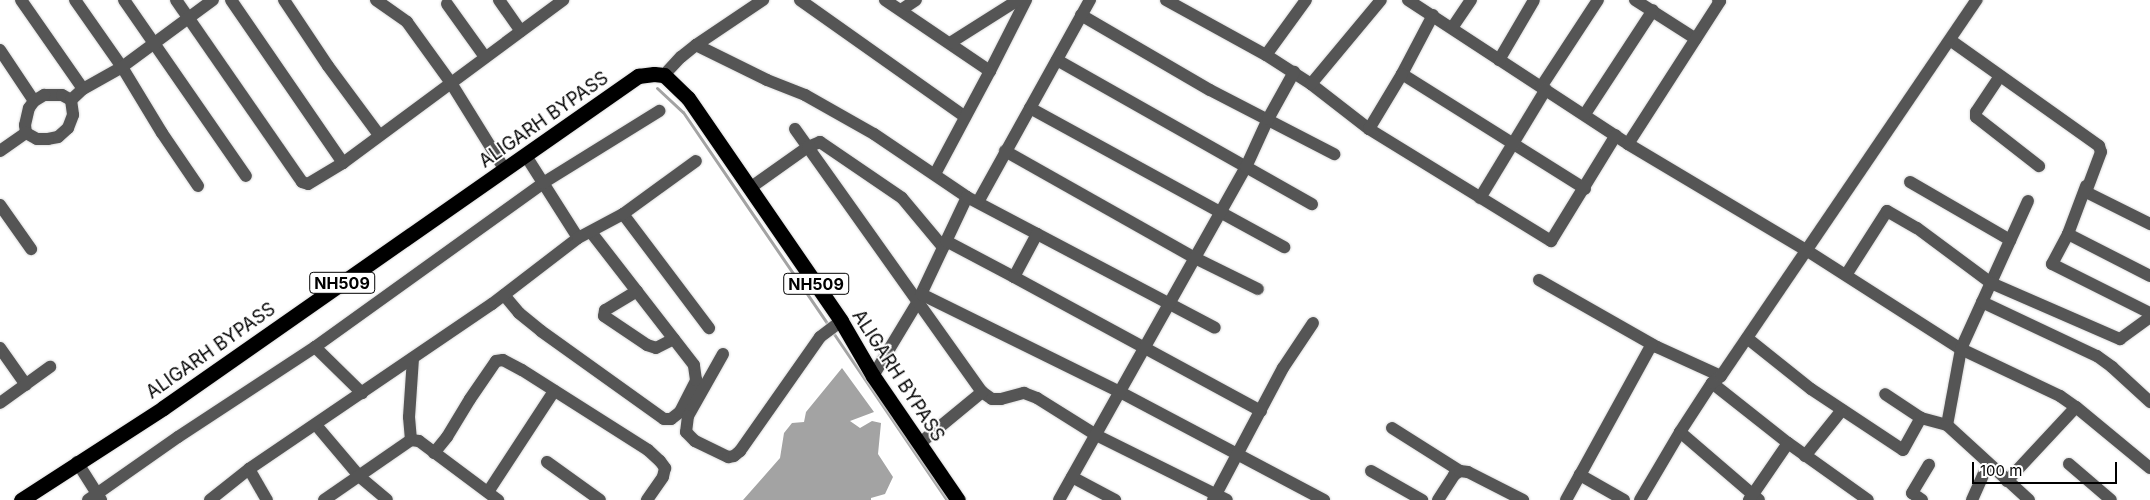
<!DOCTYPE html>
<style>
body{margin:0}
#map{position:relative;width:2150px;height:500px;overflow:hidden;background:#fff;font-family:Inter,sans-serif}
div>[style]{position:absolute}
.water>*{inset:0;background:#a3a3a3}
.stream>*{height:3px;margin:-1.5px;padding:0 1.5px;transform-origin:1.5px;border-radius:1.5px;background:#a3a3a3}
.roads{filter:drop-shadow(0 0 1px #dbdbdb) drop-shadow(0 0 1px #dbdbdb)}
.minor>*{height:12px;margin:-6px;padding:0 6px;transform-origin:6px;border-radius:6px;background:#555}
.highway>*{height:15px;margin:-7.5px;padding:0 7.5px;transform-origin:7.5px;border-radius:7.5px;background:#000}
span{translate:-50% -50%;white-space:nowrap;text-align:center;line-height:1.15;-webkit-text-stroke:4px #fff;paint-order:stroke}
.shield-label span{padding:1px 4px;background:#fff;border:1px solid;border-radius:4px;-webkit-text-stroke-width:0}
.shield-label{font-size:16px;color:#000;font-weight:700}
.street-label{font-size:18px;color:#000}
.scale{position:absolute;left:1972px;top:462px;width:145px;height:22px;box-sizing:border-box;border:2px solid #000;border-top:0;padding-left:6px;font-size:15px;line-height:18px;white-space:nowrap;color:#000;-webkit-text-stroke:4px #fff;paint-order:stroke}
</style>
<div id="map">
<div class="water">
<i style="clip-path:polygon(842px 368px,874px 412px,850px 421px,860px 428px,872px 421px,881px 423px,878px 454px,893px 477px,885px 494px,871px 498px,871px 500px,743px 500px,780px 458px,784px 433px,792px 423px,804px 422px,806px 412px)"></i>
</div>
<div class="stream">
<i style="left:657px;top:88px;width:35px;rotate:43deg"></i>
<i style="left:683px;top:112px;width:259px;rotate:55.7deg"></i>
<i style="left:832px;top:331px;width:204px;rotate:55.8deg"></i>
</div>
<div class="roads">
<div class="minor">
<i style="left:21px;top:0;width:108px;rotate:55.1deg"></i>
<i style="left:75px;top:0;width:82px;rotate:55deg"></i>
<i style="left:122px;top:67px;width:77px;rotate:58.8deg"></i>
<i style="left:162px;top:133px;width:64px;rotate:55.8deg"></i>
<i style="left:124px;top:0;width:214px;rotate:55.3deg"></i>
<i style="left:176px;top:0;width:221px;rotate:55.3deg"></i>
<i style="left:302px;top:182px;width:6px;rotate:18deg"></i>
<i style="left:308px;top:184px;width:41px;rotate:-31deg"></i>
<i style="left:343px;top:163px;width:274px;rotate:-36.5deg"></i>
<i style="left:231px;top:0;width:198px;rotate:55.5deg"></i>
<i style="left:284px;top:0;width:79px;rotate:56.3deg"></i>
<i style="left:328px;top:66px;width:86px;rotate:53.5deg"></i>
<i style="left:376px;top:0;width:38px;rotate:35deg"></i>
<i style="left:407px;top:22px;width:75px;rotate:54.2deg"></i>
<i style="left:451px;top:83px;width:102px;rotate:58.2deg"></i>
<i style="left:499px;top:0;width:38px;rotate:55deg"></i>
<i style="left:800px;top:0;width:202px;rotate:35.3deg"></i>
<i style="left:885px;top:0;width:127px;rotate:34.1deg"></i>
<i style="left:990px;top:71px;width:80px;rotate:-63.1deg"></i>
<i style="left:1166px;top:0;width:114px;rotate:28.8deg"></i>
<i style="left:1266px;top:55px;width:68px;rotate:-54deg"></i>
<i style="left:1408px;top:0;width:263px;rotate:33.2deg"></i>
<i style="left:1628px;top:144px;width:207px;rotate:30.8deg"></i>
<i style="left:1806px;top:250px;width:184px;rotate:32.6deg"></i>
<i style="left:1961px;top:349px;width:77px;rotate:100.4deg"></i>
<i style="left:1635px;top:0;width:72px;rotate:32.6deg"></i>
<i style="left:447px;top:4px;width:65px;rotate:54.4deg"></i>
<i style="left:901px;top:10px;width:18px;rotate:-34deg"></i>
<i style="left:1081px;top:15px;width:149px;rotate:30.2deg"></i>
<i style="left:1210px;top:90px;width:140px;rotate:27.3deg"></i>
<i style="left:1433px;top:15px;width:67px;rotate:117.7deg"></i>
<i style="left:1402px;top:74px;width:216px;rotate:32.1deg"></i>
<i style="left:1452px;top:28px;width:34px;rotate:-56deg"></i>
<i style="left:1950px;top:40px;width:183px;rotate:35.4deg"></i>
<i style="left:2099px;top:146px;width:6px;rotate:72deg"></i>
<i style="left:2101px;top:152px;width:43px;rotate:110.6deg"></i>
<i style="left:2086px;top:192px;width:72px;rotate:26.6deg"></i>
<i style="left:950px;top:43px;width:80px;rotate:-32.3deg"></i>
<i style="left:696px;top:45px;width:79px;rotate:26.2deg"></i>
<i style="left:767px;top:80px;width:41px;rotate:21.5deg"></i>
<i style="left:805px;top:95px;width:79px;rotate:29.5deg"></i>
<i style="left:874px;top:134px;width:112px;rotate:34.1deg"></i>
<i style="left:967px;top:197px;width:117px;rotate:115.3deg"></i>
<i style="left:917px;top:303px;width:85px;rotate:121.1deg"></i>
<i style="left:0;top:50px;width:61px;rotate:56.3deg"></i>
<i style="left:1266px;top:55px;width:54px;rotate:32.8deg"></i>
<i style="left:1311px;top:84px;width:73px;rotate:37.8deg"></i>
<i style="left:1369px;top:129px;width:214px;rotate:31.6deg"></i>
<i style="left:1551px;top:241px;width:124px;rotate:-58.5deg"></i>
<i style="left:1057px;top:60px;width:293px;rotate:29.5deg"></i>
<i style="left:1499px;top:60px;width:69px;rotate:-59.7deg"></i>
<i style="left:664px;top:75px;width:25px;rotate:-47deg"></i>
<i style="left:681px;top:57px;width:19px;rotate:-39deg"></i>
<i style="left:696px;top:45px;width:81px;rotate:-33.9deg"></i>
<i style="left:2000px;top:76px;width:43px;rotate:123.7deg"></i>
<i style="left:1976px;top:112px;width:5px;rotate:90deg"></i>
<i style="left:1976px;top:117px;width:80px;rotate:37.9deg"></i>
<i style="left:1311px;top:84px;width:109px;rotate:-50.2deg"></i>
<i style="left:1541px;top:87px;width:104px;rotate:-56.8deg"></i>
<i style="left:44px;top:95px;width:18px"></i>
<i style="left:62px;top:95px;width:10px;rotate:29deg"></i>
<i style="left:71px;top:100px;width:15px;rotate:82deg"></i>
<i style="left:73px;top:115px;width:14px;rotate:111deg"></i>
<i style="left:68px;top:128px;width:13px;rotate:138deg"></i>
<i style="left:58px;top:137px;width:10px;rotate:169deg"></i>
<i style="left:48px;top:139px;width:11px;rotate:180deg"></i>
<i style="left:37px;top:139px;width:13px;rotate:-151deg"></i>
<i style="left:26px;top:133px;width:8px;rotate:-97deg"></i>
<i style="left:25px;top:125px;width:17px;rotate:-77deg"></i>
<i style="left:29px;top:108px;width:9px;rotate:-54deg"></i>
<i style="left:34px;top:101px;width:12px;rotate:-31deg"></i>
<i style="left:71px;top:100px;width:16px;rotate:-43deg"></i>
<i style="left:83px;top:89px;width:45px;rotate:-29.4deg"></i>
<i style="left:122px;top:67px;width:113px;rotate:-36.4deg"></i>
<i style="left:1030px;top:108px;width:290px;rotate:28.7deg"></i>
<i style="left:1585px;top:114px;width:124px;rotate:-56.8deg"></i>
<i style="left:795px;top:129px;width:323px;rotate:54.6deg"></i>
<i style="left:982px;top:392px;width:12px;rotate:35deg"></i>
<i style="left:992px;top:399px;width:9px"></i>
<i style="left:1001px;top:399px;width:24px;rotate:-15deg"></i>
<i style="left:1024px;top:393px;width:14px;rotate:21deg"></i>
<i style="left:1037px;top:398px;width:70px;rotate:32.1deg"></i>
<i style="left:1096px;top:435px;width:146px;rotate:26.4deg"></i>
<i style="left:1369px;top:129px;width:64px;rotate:-59deg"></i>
<i style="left:1628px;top:144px;width:170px;rotate:-57.2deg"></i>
<i style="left:1720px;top:1px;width:2px;rotate:-153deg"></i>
<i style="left:0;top:151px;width:32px;rotate:-35deg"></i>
<i style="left:1005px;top:151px;width:218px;rotate:29.4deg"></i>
<i style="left:1195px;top:258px;width:70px;rotate:26.2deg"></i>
<i style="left:526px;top:156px;width:97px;rotate:57.6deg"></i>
<i style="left:935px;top:174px;width:117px;rotate:-61.9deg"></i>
<i style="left:1910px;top:182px;width:116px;rotate:30.1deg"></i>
<i style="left:2086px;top:186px;width:51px;rotate:110.6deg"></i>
<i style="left:2068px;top:234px;width:34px;rotate:118deg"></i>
<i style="left:2052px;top:264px;width:110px;rotate:26.6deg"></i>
<i style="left:750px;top:188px;width:71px;rotate:-35.3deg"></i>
<i style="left:808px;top:147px;width:13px;rotate:-23deg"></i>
<i style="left:820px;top:142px;width:99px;rotate:34.3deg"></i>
<i style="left:902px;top:198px;width:64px;rotate:50.1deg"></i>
<i style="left:967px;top:197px;width:280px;rotate:27.8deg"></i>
<i style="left:1480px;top:198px;width:127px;rotate:-58.8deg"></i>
<i style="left:2028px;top:201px;width:162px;rotate:114.4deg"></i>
<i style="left:1961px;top:349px;width:110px;rotate:25.4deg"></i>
<i style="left:2060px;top:396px;width:19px;rotate:35deg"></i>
<i style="left:2076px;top:407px;width:96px;rotate:39.5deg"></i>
<i style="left:978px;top:202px;width:231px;rotate:-61deg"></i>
<i style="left:0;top:205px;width:54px;rotate:54.8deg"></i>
<i style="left:623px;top:214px;width:143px;rotate:53deg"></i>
<i style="left:2068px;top:234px;width:92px;rotate:27.1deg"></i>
<i style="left:946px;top:241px;width:77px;rotate:27.9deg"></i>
<i style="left:1014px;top:277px;width:49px;rotate:-61.9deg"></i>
<i style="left:1846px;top:275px;width:76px;rotate:-57.4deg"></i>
<i style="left:1887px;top:211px;width:34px;rotate:30deg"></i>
<i style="left:1917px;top:228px;width:92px;rotate:36.6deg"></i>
<i style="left:1991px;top:283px;width:141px;rotate:23.5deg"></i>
<i style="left:2120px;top:339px;width:37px;rotate:-36deg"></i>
<i style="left:1014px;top:277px;width:281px;rotate:28.5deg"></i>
<i style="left:1539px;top:280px;width:136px;rotate:29.6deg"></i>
<i style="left:1657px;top:347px;width:70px;rotate:24.4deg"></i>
<i style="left:637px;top:291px;width:37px;rotate:149deg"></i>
<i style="left:605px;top:310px;width:6px;rotate:99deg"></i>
<i style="left:604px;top:316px;width:52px;rotate:34deg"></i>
<i style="left:647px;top:345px;width:9px;rotate:18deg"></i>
<i style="left:656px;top:348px;width:20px;rotate:-27deg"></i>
<i style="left:921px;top:294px;width:222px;rotate:26.2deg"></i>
<i style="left:1120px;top:392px;width:231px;rotate:27.9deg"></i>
<i style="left:504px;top:295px;width:23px;rotate:50deg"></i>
<i style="left:519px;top:313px;width:28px;rotate:39deg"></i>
<i style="left:541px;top:331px;width:151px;rotate:35.6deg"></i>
<i style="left:664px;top:419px;width:7px"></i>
<i style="left:671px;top:419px;width:11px;rotate:-38deg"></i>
<i style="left:680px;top:412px;width:36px;rotate:-63deg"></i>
<i style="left:696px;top:380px;width:15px;rotate:-98deg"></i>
<i style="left:694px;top:365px;width:168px;rotate:-127.8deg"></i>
<i style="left:1982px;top:302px;width:127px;rotate:25.2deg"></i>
<i style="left:2097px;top:356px;width:19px;rotate:36deg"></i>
<i style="left:2112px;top:367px;width:52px;rotate:42.6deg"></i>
<i style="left:1747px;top:338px;width:82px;rotate:38.6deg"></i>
<i style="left:1811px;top:389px;width:110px;rotate:33.5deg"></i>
<i style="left:1903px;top:450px;width:37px;rotate:-61deg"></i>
<i style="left:1921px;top:418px;width:43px;rotate:-146.3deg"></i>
<i style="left:315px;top:347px;width:66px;rotate:44.4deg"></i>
<i style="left:0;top:348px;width:45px;rotate:54.9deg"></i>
<i style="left:723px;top:354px;width:71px;rotate:119.4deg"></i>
<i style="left:688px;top:416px;width:16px;rotate:97deg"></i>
<i style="left:686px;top:432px;width:13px;rotate:45deg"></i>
<i style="left:695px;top:441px;width:37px;rotate:26deg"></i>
<i style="left:728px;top:457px;width:6px;rotate:-9deg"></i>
<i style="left:734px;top:456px;width:8px;rotate:-40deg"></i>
<i style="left:740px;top:451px;width:139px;rotate:-54.9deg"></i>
<i style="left:820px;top:337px;width:26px;rotate:-37deg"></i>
<i style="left:1712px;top:383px;width:97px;rotate:38.3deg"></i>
<i style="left:1788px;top:443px;width:98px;rotate:35.5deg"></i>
<i style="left:0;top:403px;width:62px;rotate:-35.8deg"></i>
<i style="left:1921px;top:418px;width:27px;rotate:15deg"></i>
<i style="left:1947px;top:425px;width:111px;rotate:42.4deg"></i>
<i style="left:316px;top:425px;width:68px;rotate:49.8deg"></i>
<i style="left:360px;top:477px;width:35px;rotate:40deg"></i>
<i style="left:1392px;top:428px;width:80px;rotate:32.3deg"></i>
<i style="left:1680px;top:432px;width:104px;rotate:40.7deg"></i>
<i style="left:411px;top:440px;width:23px;rotate:-95deg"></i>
<i style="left:409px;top:417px;width:59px;rotate:-86.1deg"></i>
<i style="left:919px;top:444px;width:82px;rotate:-39.5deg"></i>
<i style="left:434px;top:453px;width:21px;rotate:-51deg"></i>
<i style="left:447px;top:437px;width:44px;rotate:-58.8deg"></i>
<i style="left:470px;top:399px;width:46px;rotate:-55.6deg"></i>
<i style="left:496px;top:361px;width:7px;rotate:-8deg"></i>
<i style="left:503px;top:360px;width:21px;rotate:28deg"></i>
<i style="left:522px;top:370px;width:149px;rotate:32.4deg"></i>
<i style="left:648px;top:450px;width:16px;rotate:43deg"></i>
<i style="left:660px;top:461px;width:9px;rotate:54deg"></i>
<i style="left:665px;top:468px;width:9px;rotate:103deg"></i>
<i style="left:663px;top:477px;width:28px;rotate:125deg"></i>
<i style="left:1805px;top:456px;width:59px;rotate:-51.2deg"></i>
<i style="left:77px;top:462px;width:45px;rotate:57.7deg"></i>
<i style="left:547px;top:462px;width:65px;rotate:35.6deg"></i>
<i style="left:2069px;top:464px;width:55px;rotate:40.6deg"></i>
<i style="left:249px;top:469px;width:36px;rotate:60deg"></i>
<i style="left:1371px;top:471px;width:59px;rotate:29.6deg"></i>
<i style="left:1072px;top:477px;width:49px;rotate:28.1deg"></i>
<i style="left:2007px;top:481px;width:101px;rotate:-47deg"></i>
<i style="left:488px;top:492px;width:121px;rotate:-56.8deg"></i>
<i style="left:88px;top:500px;width:110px;rotate:-35deg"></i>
<i style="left:178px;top:437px;width:164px;rotate:-33.3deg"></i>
<i style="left:315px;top:347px;width:281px;rotate:-35.7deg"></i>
<i style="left:543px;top:183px;width:137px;rotate:-31.8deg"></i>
<i style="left:210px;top:500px;width:50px;rotate:-38.5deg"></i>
<i style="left:249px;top:469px;width:294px;rotate:-34.2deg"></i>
<i style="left:492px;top:304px;width:108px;rotate:-37.5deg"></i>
<i style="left:578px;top:238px;width:51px;rotate:-28.1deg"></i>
<i style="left:623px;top:214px;width:90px;rotate:-36deg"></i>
<i style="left:324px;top:500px;width:106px;rotate:-34.6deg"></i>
<i style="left:411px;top:440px;width:8px;rotate:7deg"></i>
<i style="left:419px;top:441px;width:99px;rotate:36.8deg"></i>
<i style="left:1059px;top:500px;width:382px;rotate:-60.7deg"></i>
<i style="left:1246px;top:167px;width:53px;rotate:-65.4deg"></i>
<i style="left:1268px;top:119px;width:54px;rotate:-61deg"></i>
<i style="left:1213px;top:500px;width:149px;rotate:-62.1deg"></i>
<i style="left:1283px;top:368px;width:54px;rotate:-56.3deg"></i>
<i style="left:1438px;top:500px;width:30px;rotate:-57deg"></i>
<i style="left:1454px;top:475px;width:7px;rotate:-34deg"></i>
<i style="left:1460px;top:471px;width:8px;rotate:7deg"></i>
<i style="left:1468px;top:472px;width:62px;rotate:27deg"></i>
<i style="left:1566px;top:500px;width:29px;rotate:-61deg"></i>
<i style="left:1624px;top:500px;width:51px;rotate:-150.4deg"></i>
<i style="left:1580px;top:475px;width:149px;rotate:-61.2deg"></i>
<i style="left:1640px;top:500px;width:79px;rotate:-59.5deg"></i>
<i style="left:1680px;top:432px;width:59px;rotate:-56.9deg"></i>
<i style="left:1712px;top:383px;width:11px;rotate:-38deg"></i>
<i style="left:1721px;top:376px;width:455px;rotate:-55.8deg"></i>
<i style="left:1749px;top:500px;width:69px;rotate:-55.6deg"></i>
<i style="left:1922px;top:500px;width:12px;rotate:-145deg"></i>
<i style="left:1912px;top:493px;width:33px;rotate:-59deg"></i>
<i style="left:1972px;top:500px;width:39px;rotate:-66deg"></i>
</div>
<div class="highway">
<i style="left:21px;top:500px;width:169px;rotate:-32.9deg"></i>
<i style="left:163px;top:408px;width:580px;rotate:-34.95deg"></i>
<i style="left:638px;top:76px;width:16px;rotate:-7deg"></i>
<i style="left:654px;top:74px;width:10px;rotate:6deg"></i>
<i style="left:664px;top:75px;width:33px;rotate:44deg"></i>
<i style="left:688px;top:98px;width:270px;rotate:55.5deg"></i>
<i style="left:841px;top:321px;width:64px;rotate:59.8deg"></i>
<i style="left:873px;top:376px;width:150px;rotate:55.6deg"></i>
</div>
</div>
<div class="shield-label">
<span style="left:342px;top:283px">NH509</span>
<span style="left:816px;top:284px">NH509</span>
</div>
<div class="street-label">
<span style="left:544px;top:120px;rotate:-35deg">ALIGARH BYPASS</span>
<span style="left:211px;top:351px;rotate:-35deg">ALIGARH BYPASS</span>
<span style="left:898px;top:376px;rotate:57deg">ALIGARH BYPASS</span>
</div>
<div class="scale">100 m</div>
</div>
